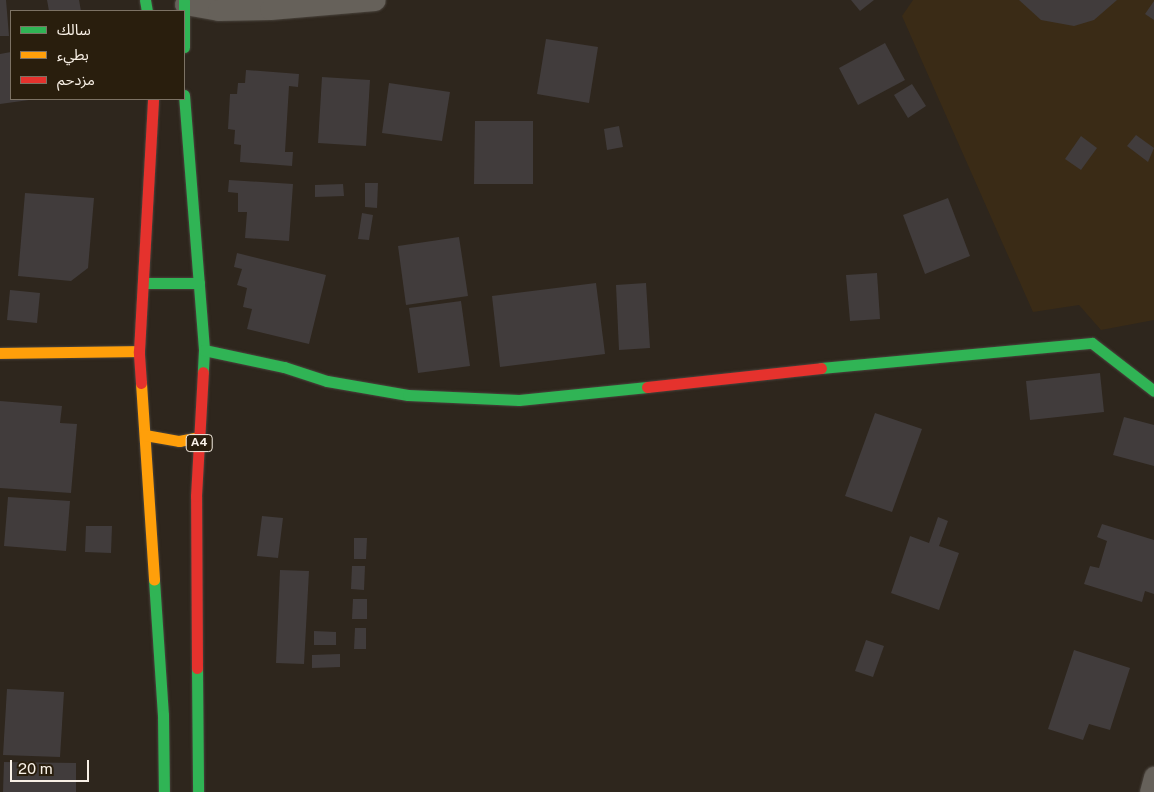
<!DOCTYPE html>
<meta charset="utf-8">
<style>
body{margin:0}
#map{position:relative;width:1154px;height:792px;overflow:hidden;background:#2e261d;font-family:"Public Sans","Noto Sans Arabic",sans-serif}
div>[style]{position:absolute}
.built>*{inset:0;background:#3a2b16}
.building>*{inset:0;background:#413c3c}
.roads{filter:drop-shadow(0 0 1px #4a443d) drop-shadow(0 0 1px #4a443d)}
.street>*{height:21px;margin:-10.5px;padding:0 10.5px;transform-origin:10.5px;border-radius:10.5px;background:#66615a}
.fast>*{height:11px;margin:-5.5px;padding:0 5.5px;transform-origin:5.5px;border-radius:5.5px;background:#30b455}
.slow>*{height:11px;margin:-5.5px;padding:0 5.5px;transform-origin:5.5px;border-radius:5.5px;background:#ff9f0a}
.jam>*{height:11px;margin:-5.5px;padding:0 5.5px;transform-origin:5.5px;border-radius:5.5px;background:#e5322d}
span{translate:-50% -50%;white-space:nowrap;text-align:center;line-height:1.15;-webkit-text-stroke:4px #291e0d;paint-order:stroke}
.shield-label span{padding:1px 4px;background:#291e0d;border:1px solid;border-radius:4px;-webkit-text-stroke-width:0}
.shield-label{font-size:12px;color:#f8f0e6;font-weight:700}
.legend{position:absolute;left:10px;top:10px;width:175px;height:90px;box-sizing:border-box;background:#291e0d;border:1px solid #7c7264;margin:0;padding:6px 9px;list-style:none;font-size:15px;color:#f8f0e6}
.legend li{display:flex;align-items:center;gap:10px;height:25px}
.legend b{width:25px;border:1px solid #7c7264}
.scale{position:absolute;left:10px;top:760px;width:79px;height:22px;box-sizing:border-box;border:2px solid #f8f0e6;border-top:0;padding-left:6px;font-size:15px;line-height:18px;white-space:nowrap;color:#f8f0e6;-webkit-text-stroke:4px #291e0d;paint-order:stroke}
</style>
<div id="map">
<div class="built">
<i style="clip-path:polygon(913px 0,1154px 0,1154px 320px,1101px 330px,1079px 305px,1033px 312px,902px 16px)"></i>
</div>
<div class="building">
<i style="clip-path:polygon(0 0,6px 0,9px 36px,0 36px)"></i>
<i style="clip-path:polygon(47px 0,79px 0,81px 11px,49px 11px)"></i>
<i style="clip-path:polygon(851px 0,874px 0,860px 11px)"></i>
<i style="clip-path:polygon(1019px 0,1117px 0,1094px 20px,1074px 26px,1041px 20px)"></i>
<i style="clip-path:polygon(1154px 1px,1154px 20px,1145px 14px)"></i>
<i style="clip-path:polygon(546px 39px,598px 47px,589px 103px,537px 94px)"></i>
<i style="clip-path:polygon(885px 43px,905px 80px,858px 105px,839px 68px)"></i>
<i style="clip-path:polygon(11px 52px,11px 99px,29px 100px,0 104px,0 54px)"></i>
<i style="clip-path:polygon(246px 70px,299px 74px,298px 87px,289px 86px,285px 152px,293px 152px,292px 166px,240px 162px,241px 145px,234px 144px,235px 130px,228px 129px,230px 94px,237px 94px,238px 83px,245px 83px)"></i>
<i style="clip-path:polygon(322px 77px,370px 80px,366px 146px,318px 143px)"></i>
<i style="clip-path:polygon(389px 83px,450px 92px,442px 141px,382px 133px)"></i>
<i style="clip-path:polygon(912px 84px,926px 106px,908px 118px,894px 95px)"></i>
<i style="clip-path:polygon(475px 121px,533px 121px,533px 184px,474px 184px)"></i>
<i style="clip-path:polygon(619px 126px,623px 147px,607px 150px,604px 129px)"></i>
<i style="clip-path:polygon(1136px 135px,1154px 148px,1148px 162px,1127px 146px)"></i>
<i style="clip-path:polygon(1081px 136px,1097px 148px,1081px 170px,1065px 159px)"></i>
<i style="clip-path:polygon(229px 180px,293px 184px,289px 241px,245px 238px,247px 212px,238px 212px,238px 193px,228px 192px)"></i>
<i style="clip-path:polygon(365px 183px,378px 183px,377px 208px,365px 207px)"></i>
<i style="clip-path:polygon(343px 184px,344px 196px,315px 197px,315px 185px)"></i>
<i style="clip-path:polygon(25px 193px,94px 198px,88px 268px,71px 281px,18px 276px)"></i>
<i style="clip-path:polygon(948px 198px,970px 256px,925px 274px,903px 215px)"></i>
<i style="clip-path:polygon(362px 213px,373px 215px,369px 240px,358px 239px)"></i>
<i style="clip-path:polygon(459px 237px,468px 296px,406px 305px,398px 246px)"></i>
<i style="clip-path:polygon(237px 253px,326px 275px,309px 344px,247px 329px,252px 309px,243px 307px,247px 288px,237px 285px,242px 269px,234px 267px)"></i>
<i style="clip-path:polygon(877px 273px,880px 319px,850px 321px,846px 275px)"></i>
<i style="clip-path:polygon(596px 283px,605px 354px,500px 367px,492px 296px)"></i>
<i style="clip-path:polygon(646px 283px,650px 348px,619px 350px,616px 285px)"></i>
<i style="clip-path:polygon(10px 290px,40px 293px,37px 323px,7px 320px)"></i>
<i style="clip-path:polygon(461px 301px,470px 366px,418px 373px,409px 308px)"></i>
<i style="clip-path:polygon(1100px 373px,1104px 412px,1030px 420px,1026px 381px)"></i>
<i style="clip-path:polygon(0 401px,62px 406px,60px 423px,77px 424px,71px 493px,0 488px)"></i>
<i style="clip-path:polygon(875px 413px,922px 429px,892px 512px,845px 496px)"></i>
<i style="clip-path:polygon(1124px 417px,1154px 425px,1154px 466px,1113px 455px)"></i>
<i style="clip-path:polygon(8px 497px,70px 501px,66px 551px,4px 546px)"></i>
<i style="clip-path:polygon(262px 516px,283px 518px,278px 558px,257px 556px)"></i>
<i style="clip-path:polygon(938px 517px,948px 521px,939px 546px,959px 553px,939px 610px,891px 593px,910px 536px,929px 543px)"></i>
<i style="clip-path:polygon(1102px 524px,1154px 540px,1154px 594px,1145px 591px,1142px 602px,1084px 584px,1090px 566px,1099px 568px,1107px 541px,1097px 537px)"></i>
<i style="clip-path:polygon(86px 526px,112px 526px,111px 553px,85px 552px)"></i>
<i style="clip-path:polygon(354px 538px,367px 538px,366px 559px,354px 559px)"></i>
<i style="clip-path:polygon(352px 566px,365px 566px,364px 590px,351px 589px)"></i>
<i style="clip-path:polygon(280px 570px,309px 571px,304px 664px,276px 663px)"></i>
<i style="clip-path:polygon(353px 599px,367px 599px,367px 619px,352px 619px)"></i>
<i style="clip-path:polygon(355px 628px,366px 628px,366px 649px,354px 649px)"></i>
<i style="clip-path:polygon(314px 631px,336px 632px,336px 645px,314px 645px)"></i>
<i style="clip-path:polygon(866px 640px,884px 646px,873px 677px,855px 671px)"></i>
<i style="clip-path:polygon(1074px 650px,1130px 668px,1110px 730px,1089px 724px,1083px 740px,1048px 729px)"></i>
<i style="clip-path:polygon(340px 654px,340px 667px,312px 668px,312px 655px)"></i>
<i style="clip-path:polygon(7px 689px,64px 692px,60px 757px,3px 755px)"></i>
<i style="clip-path:polygon(4px 762px,76px 763px,76px 792px,3px 792px)"></i>
</div>
<div class="roads">
<div class="street">
<i style="left:185px;top:4px;width:34px;rotate:10deg"></i>
<i style="left:218px;top:10px;width:52px;rotate:-1.1deg"></i>
<i style="left:270px;top:9px;width:105px;rotate:-4.9deg"></i>
<i style="left:1150px;top:792px;width:16px;rotate:-75deg"></i>
</div>
<div class="fast">
<i style="left:145px;top:0;width:11px;rotate:80deg"></i>
<i style="left:184px;top:0;width:47px;rotate:90deg"></i>
<i style="left:184px;top:95px;width:256px;rotate:85.5deg"></i>
<i style="left:204px;top:350px;width:22px;rotate:93deg"></i>
<i style="left:143px;top:283px;width:56px"></i>
<i style="left:204px;top:350px;width:82px;rotate:12deg"></i>
<i style="left:284px;top:367px;width:45px;rotate:18deg"></i>
<i style="left:327px;top:381px;width:82px;rotate:9.8deg"></i>
<i style="left:408px;top:395px;width:111px;rotate:2.6deg"></i>
<i style="left:519px;top:400px;width:129px;rotate:-5.8deg"></i>
<i style="left:821px;top:368px;width:272px;rotate:-5.3deg"></i>
<i style="left:1092px;top:343px;width:78px;rotate:37.7deg"></i>
<i style="left:154px;top:580px;width:135px;rotate:86.2deg"></i>
<i style="left:163px;top:715px;width:77px;rotate:89.3deg"></i>
<i style="left:197px;top:668px;width:124px;rotate:89.5deg"></i>
</div>
<div class="slow">
<i style="left:0;top:353px;width:139px;rotate:-0.8deg"></i>
<i style="left:141px;top:383px;width:197px;rotate:86.2deg"></i>
<i style="left:145px;top:435px;width:35px;rotate:10deg"></i>
<i style="left:179px;top:441px;width:20px;rotate:-11deg"></i>
</div>
<div class="jam">
<i style="left:141px;top:383px;width:32px;rotate:-94deg"></i>
<i style="left:139px;top:351px;width:252px;rotate:-86.8deg"></i>
<i style="left:647px;top:387px;width:175px;rotate:-6.2deg"></i>
<i style="left:197px;top:668px;width:172px;rotate:-90.3deg"></i>
<i style="left:196px;top:496px;width:124px;rotate:-86.8deg"></i>
</div>
</div>
<div class="shield-label">
<span style="left:199px;top:443px">A4</span>
</div>
<ul class="legend">
<li><b style="height:6px;background:#30b455"></b>سالك</li>
<li><b style="height:6px;background:#ff9f0a"></b>بطيء</li>
<li><b style="height:6px;background:#e5322d"></b>مزدحم</li>
</ul>
<div class="scale">20 m</div>
</div>
